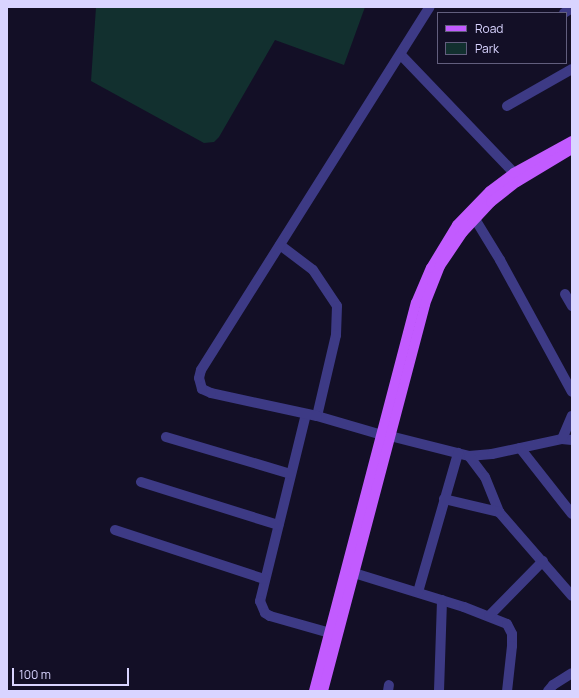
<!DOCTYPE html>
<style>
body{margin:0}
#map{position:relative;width:579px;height:698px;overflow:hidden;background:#130f26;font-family:Manrope,sans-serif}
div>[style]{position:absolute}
.green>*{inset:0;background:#12302f}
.minor>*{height:10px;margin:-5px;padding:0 5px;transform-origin:5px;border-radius:5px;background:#3d3a85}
.major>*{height:10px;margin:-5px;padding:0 5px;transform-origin:5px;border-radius:5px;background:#c25bff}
span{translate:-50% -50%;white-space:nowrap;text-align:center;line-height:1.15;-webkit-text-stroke:3.5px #130f26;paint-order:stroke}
.frame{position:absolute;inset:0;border:8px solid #d9d4ff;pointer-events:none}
.legend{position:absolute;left:437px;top:12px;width:130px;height:52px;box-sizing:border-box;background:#130f26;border:1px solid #625e7d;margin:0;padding:5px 7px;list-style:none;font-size:12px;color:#d9d4ff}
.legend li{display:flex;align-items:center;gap:8px;height:20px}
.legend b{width:20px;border:1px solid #625e7d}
.scale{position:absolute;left:12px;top:668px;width:117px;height:18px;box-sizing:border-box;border:2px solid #d9d4ff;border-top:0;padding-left:5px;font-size:12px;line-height:14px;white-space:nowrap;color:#d9d4ff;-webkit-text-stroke:3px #130f26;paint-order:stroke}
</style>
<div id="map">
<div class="green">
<i style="clip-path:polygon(96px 7px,365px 7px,344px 65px,275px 40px,219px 137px,214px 142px,204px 143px,91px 81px)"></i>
</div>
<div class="minor">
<i style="left:564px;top:13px;width:9px;rotate:-32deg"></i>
<i style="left:401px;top:55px;width:163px;rotate:46.2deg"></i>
<i style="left:507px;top:106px;width:75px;rotate:-29.6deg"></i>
<i style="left:475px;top:219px;width:48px;rotate:58.6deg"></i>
<i style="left:500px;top:260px;width:150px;rotate:61.4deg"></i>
<i style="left:280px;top:245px;width:41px;rotate:37.1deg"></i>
<i style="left:313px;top:270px;width:43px;rotate:56.3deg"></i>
<i style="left:337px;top:306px;width:29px;rotate:92deg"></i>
<i style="left:336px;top:335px;width:83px;rotate:103.2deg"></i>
<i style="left:565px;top:294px;width:14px;rotate:60deg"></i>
<i style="left:306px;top:414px;width:193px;rotate:103.8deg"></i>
<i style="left:260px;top:601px;width:13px;rotate:67deg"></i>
<i style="left:265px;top:613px;width:6px;rotate:31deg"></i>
<i style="left:270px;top:616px;width:62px;rotate:15.8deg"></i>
<i style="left:390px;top:436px;width:81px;rotate:14.2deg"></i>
<i style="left:469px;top:456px;width:23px;rotate:-5deg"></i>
<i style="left:492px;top:454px;width:72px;rotate:-12.1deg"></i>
<i style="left:562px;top:439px;width:10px;rotate:6deg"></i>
<i style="left:166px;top:437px;width:130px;rotate:16.5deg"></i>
<i style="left:389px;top:437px;width:75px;rotate:-163.7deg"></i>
<i style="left:317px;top:416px;width:108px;rotate:-167.8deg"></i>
<i style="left:211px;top:393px;width:10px;rotate:-156deg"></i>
<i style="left:202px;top:389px;width:11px;rotate:-105deg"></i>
<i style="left:199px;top:378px;width:8px;rotate:-76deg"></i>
<i style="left:201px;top:370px;width:429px;rotate:-57.8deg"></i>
<i style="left:562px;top:439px;width:25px;rotate:-67deg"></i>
<i style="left:520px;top:448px;width:84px;rotate:51.8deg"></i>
<i style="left:469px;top:456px;width:26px;rotate:53deg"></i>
<i style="left:485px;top:477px;width:38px;rotate:68deg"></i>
<i style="left:499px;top:512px;width:111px;rotate:49deg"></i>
<i style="left:141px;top:482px;width:144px;rotate:17.4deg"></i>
<i style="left:444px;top:499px;width:57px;rotate:13.3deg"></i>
<i style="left:115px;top:530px;width:157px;rotate:18.2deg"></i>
<i style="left:354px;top:573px;width:115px;rotate:17.2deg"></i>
<i style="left:464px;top:607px;width:46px;rotate:21.6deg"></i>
<i style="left:507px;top:624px;width:11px;rotate:63deg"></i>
<i style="left:512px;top:634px;width:12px;rotate:90deg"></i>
<i style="left:512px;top:646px;width:45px;rotate:96.3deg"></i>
<i style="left:418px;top:592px;width:145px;rotate:-73.9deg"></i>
<i style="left:489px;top:616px;width:77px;rotate:-45.5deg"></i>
<i style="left:388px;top:691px;width:6px;rotate:-81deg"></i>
<i style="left:439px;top:691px;width:91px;rotate:-88.1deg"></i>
<i style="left:548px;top:691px;width:8px;rotate:-50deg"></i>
<i style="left:553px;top:685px;width:22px;rotate:-32deg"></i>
</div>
<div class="major">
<i style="left:314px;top:691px;width:401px;rotate:-75.3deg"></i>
<i style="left:416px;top:303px;width:38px;rotate:-67deg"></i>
<i style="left:431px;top:268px;width:50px;rotate:-58.8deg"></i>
<i style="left:457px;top:225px;width:47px;rotate:-45.9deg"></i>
<i style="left:490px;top:191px;width:30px;rotate:-37deg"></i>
<i style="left:514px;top:173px;width:66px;rotate:-28.9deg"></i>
<i style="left:323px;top:691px;width:400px;rotate:-75.2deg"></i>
<i style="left:425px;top:304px;width:41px;rotate:-68.5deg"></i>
<i style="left:440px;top:266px;width:41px;rotate:-55.9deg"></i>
<i style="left:463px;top:232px;width:41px;rotate:-47deg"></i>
<i style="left:491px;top:202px;width:33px;rotate:-38deg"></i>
<i style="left:517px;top:182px;width:64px;rotate:-31deg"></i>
</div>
<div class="frame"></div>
<ul class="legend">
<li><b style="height:5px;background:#c25bff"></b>Road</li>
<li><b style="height:11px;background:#12302f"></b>Park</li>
</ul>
<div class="scale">100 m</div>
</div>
